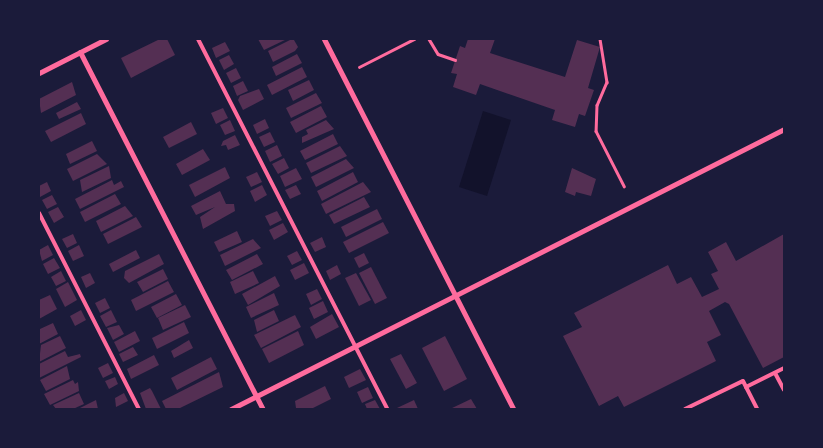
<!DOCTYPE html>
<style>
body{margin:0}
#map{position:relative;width:823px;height:448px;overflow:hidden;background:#1b1b3a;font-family:Manrope,sans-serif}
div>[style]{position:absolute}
.water>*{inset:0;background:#12122b}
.building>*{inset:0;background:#542f53}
.path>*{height:2.5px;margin:-1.25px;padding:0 1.25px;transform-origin:1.25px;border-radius:1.25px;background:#ff6b9d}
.service>*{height:4px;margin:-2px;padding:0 2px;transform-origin:2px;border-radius:2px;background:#ff6b9d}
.minor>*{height:5px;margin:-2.5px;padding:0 2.5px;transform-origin:2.5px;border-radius:2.5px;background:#ff6b9d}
span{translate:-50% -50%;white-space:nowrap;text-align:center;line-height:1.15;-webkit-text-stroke:4.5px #1b1b3a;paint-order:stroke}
.frame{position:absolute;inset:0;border:40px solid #1b1b3a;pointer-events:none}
</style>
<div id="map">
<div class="water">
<i style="clip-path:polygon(483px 111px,511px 120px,487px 196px,459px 187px)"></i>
</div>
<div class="building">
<i style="clip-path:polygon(160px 39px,167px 39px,175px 55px,131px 78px,121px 58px)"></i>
<i style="clip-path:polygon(258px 39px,287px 39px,264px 50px)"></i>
<i style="clip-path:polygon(468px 39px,495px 39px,490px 53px,565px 77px,577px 40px,600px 47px,588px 88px,594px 90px,585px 116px,579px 114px,575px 127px,552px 120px,555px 110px,480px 84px,476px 95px,453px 87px,457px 74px,451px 73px,460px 46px,465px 48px)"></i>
<i style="clip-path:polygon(290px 40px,294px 40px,298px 47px,295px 51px,273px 62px,268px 51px)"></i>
<i style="clip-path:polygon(225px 42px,230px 51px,216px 58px,212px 48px)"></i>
<i style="clip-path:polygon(297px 54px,302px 63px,276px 76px,272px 67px)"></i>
<i style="clip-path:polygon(229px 55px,234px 64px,224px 70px,219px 60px)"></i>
<i style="clip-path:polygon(302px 67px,307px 77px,272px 95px,267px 85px)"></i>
<i style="clip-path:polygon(236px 68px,241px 78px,231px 83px,226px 73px)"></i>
<i style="clip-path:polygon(309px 80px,314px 90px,293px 101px,288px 90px)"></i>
<i style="clip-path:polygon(243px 81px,248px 91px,237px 96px,233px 86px)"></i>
<i style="clip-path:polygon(72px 82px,76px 95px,41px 113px,39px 99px)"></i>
<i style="clip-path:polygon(259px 89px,264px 99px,243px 110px,238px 100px,240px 96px)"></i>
<i style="clip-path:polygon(316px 93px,322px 103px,291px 118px,286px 108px)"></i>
<i style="clip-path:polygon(77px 102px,81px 109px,59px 119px,56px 113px)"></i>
<i style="clip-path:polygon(321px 106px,327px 117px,296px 133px,290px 122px)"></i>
<i style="clip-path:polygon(223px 108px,228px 118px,216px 124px,211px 113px)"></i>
<i style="clip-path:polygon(81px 113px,86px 124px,51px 142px,45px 131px)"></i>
<i style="clip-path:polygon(265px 119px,269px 128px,257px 134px,253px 125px)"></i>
<i style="clip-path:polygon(230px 120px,235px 131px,225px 135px,220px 125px)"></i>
<i style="clip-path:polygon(326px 120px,334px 129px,302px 143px,302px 137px,308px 134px,306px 130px)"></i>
<i style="clip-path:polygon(191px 122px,197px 134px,169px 148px,163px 137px)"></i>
<i style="clip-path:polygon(270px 132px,275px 142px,264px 147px,259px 137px)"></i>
<i style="clip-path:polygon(333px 134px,338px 144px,305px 160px,300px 151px)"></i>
<i style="clip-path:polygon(235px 135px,240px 145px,228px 150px,226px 145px,221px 146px,223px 141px)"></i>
<i style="clip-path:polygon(92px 141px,97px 151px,70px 164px,66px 154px)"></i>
<i style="clip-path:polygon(277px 145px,282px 156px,270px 162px,265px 151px)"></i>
<i style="clip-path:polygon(340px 146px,347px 156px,311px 173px,306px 163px)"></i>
<i style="clip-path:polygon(203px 149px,210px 160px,182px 175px,176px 164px)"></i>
<i style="clip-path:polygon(97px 154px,107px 164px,73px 181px,67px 169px)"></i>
<i style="clip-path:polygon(284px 158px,289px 168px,278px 174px,272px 164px)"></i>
<i style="clip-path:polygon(346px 159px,354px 168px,316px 187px,311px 177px)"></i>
<i style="clip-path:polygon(109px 166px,111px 178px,82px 192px,80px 180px)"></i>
<i style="clip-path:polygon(225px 167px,230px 178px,195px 197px,189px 185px)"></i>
<i style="clip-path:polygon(296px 168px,302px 179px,285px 187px,280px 176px)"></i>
<i style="clip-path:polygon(572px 168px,596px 179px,591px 196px,576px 192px,575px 196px,565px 192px)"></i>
<i style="clip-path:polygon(257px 172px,262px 182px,251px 187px,246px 177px)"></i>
<i style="clip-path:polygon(353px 172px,358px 182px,322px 201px,317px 191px)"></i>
<i style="clip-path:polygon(112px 180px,114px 185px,121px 181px,124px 187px,80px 209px,75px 199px)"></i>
<i style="clip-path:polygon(47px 182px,51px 191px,40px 197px,39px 186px)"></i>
<i style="clip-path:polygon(363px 182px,371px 192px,326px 214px,321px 204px)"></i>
<i style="clip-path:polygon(262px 185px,267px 195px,255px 202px,250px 191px)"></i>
<i style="clip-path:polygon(296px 185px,301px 194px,290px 199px,285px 190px)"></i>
<i style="clip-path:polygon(220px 191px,226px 204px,234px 204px,235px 211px,203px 229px,200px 217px,215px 207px,196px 215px,191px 206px)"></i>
<i style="clip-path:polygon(115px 194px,121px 204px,85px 222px,80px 212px)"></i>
<i style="clip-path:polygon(52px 195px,57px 204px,47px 209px,42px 200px)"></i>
<i style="clip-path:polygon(364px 197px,370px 207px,334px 224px,329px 215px)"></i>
<i style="clip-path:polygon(125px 206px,133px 216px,101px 232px,96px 221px)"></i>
<i style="clip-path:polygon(58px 207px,64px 217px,54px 223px,48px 212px)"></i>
<i style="clip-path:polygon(377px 209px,382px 219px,346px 237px,341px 227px)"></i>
<i style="clip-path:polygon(277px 211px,282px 220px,270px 226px,265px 216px)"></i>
<i style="clip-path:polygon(136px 217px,142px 227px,108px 244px,103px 234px)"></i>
<i style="clip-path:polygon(383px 222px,389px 233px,349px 253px,343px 242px)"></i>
<i style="clip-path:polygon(283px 223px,288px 232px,274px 240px,269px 230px)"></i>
<i style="clip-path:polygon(237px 231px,242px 242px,219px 252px,214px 242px)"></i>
<i style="clip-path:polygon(73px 234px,77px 243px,67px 248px,62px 239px)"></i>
<i style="clip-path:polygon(784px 234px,784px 357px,763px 368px,729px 304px,725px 302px,709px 311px,721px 335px,707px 342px,716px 361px,624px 407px,618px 396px,599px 406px,563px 336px,582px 327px,574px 313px,668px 265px,677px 284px,691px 277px,702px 297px,719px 289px,711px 274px,718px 271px,708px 252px,726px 242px,736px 261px)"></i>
<i style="clip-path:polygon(322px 237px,326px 247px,315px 252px,310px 243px)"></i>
<i style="clip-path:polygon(253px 239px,261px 248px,225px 266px,220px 255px)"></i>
<i style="clip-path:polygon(48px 245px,53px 255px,42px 261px,39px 250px)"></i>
<i style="clip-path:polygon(79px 245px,84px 256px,73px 261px,68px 251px)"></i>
<i style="clip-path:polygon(136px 250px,140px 258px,113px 272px,109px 264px)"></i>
<i style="clip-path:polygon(297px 251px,302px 260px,292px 265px,287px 256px)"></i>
<i style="clip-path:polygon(364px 253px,369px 263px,359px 268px,354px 258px)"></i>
<i style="clip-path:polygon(159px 254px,164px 264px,129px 283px,124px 278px,125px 271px)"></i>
<i style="clip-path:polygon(257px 254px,263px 264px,232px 280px,226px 270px)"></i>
<i style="clip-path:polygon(54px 258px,60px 268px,48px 274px,43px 264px)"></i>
<i style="clip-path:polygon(304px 263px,309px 273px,295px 280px,290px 270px)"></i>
<i style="clip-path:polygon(337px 265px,341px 274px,330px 280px,326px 271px)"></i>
<i style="clip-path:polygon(371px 267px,387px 298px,375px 304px,359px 273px)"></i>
<i style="clip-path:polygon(163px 269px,168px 279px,143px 292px,137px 282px)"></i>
<i style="clip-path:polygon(61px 271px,66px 281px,56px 286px,51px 277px)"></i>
<i style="clip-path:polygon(253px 271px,259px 283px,235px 294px,230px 282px)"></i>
<i style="clip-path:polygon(90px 273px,95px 283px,86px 288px,81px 277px)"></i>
<i style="clip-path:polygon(356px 273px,371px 300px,359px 306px,345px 278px)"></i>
<i style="clip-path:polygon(275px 276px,280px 286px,248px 305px,242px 294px)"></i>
<i style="clip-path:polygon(168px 281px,174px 292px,136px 311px,131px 300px)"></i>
<i style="clip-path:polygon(68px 282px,77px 300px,65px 307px,56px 289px)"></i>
<i style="clip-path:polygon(317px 289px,322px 299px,311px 305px,306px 294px)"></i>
<i style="clip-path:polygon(274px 293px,279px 305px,251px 318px,246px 307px)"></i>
<i style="clip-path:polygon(176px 294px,182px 305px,157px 318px,151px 307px)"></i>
<i style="clip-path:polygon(50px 295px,57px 309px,39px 319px,39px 300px)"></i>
<i style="clip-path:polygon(105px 298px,110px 308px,100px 313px,95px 303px)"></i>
<i style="clip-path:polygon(323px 301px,328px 312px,314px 319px,309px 308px)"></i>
<i style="clip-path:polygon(185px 305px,191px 317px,163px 330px,158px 318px)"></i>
<i style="clip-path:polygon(81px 310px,86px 320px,75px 326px,70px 316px)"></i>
<i style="clip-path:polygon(111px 310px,117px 322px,106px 327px,100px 316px)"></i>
<i style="clip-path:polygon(274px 310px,279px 321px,257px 332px,254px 320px)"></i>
<i style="clip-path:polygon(332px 314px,339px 327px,316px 339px,310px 327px)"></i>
<i style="clip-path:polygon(295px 315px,301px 327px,261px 348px,254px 335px)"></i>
<i style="clip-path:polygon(184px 322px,189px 333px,157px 349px,152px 338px)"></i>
<i style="clip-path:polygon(53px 323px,58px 334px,39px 344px,39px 325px,40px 329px)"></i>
<i style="clip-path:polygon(119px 325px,124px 334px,113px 340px,107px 328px)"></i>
<i style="clip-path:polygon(135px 331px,140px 341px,119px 352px,114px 342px)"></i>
<i style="clip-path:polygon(298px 331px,304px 345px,269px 363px,262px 349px)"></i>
<i style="clip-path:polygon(60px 336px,66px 348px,39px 362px,41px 345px)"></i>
<i style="clip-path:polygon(445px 336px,467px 379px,444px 391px,422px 348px)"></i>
<i style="clip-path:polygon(189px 340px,193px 348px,174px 358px,171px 351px)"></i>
<i style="clip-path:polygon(133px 347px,138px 355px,123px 362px,119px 354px)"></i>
<i style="clip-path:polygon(65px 351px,68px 357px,80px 354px,81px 357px,39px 378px,39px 364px)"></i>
<i style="clip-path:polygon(401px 354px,417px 383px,406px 389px,390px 359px)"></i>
<i style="clip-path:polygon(154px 355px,159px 365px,131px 379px,127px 369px)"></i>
<i style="clip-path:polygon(211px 357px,217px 369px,177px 390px,171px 378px)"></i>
<i style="clip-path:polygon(108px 363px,113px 373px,103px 378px,98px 368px)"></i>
<i style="clip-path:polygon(67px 366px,70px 379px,46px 391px,40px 380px)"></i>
<i style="clip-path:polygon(360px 369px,366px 380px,349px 388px,344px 377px)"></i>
<i style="clip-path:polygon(219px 372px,223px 387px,178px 409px,166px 409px,162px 401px)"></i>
<i style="clip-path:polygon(115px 377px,118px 384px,109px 389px,105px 381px)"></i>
<i style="clip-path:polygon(73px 380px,75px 384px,78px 382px,79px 391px,50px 405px,44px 394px)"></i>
<i style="clip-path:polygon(325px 386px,331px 399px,311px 409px,296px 408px,295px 401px)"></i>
<i style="clip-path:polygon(368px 387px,373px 398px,362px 403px,357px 392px)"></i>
<i style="clip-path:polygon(150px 388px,152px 391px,161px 409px,146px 409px,140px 393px)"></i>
<i style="clip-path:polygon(79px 393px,84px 404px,73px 409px,56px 409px,53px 405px)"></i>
<i style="clip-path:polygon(124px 393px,128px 401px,116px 407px,115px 398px)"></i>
<i style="clip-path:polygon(471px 399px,477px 409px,450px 409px)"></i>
<i style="clip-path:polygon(96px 400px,98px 409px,78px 409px)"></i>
<i style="clip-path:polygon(375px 400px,380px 409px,367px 409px,365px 404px)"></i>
<i style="clip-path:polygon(414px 400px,418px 409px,398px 409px,397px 408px)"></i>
</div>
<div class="path">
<i style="left:429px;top:39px;width:17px;rotate:59deg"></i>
<i style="left:438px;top:54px;width:18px;rotate:19deg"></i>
<i style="left:600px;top:39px;width:44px;rotate:80.8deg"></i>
<i style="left:607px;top:82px;width:25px;rotate:113deg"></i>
<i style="left:597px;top:105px;width:26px;rotate:92deg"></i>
<i style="left:596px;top:131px;width:62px;rotate:63deg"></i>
<i style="left:359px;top:67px;width:62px;rotate:-27deg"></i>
</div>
<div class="service">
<i style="left:198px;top:39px;width:415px;rotate:62.9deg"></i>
<i style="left:39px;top:213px;width:220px;rotate:63deg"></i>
<i style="left:775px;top:373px;width:19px;rotate:62deg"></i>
<i style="left:746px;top:387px;width:42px;rotate:-26.6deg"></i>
<i style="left:685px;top:409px;width:64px;rotate:-25.8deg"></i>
<i style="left:743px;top:381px;width:31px;rotate:63deg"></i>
</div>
<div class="minor">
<i style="left:324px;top:39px;width:415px;rotate:62.9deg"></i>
<i style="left:80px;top:52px;width:401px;rotate:62.9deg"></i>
<i style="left:39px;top:73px;width:75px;rotate:-26.9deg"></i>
<i style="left:231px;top:409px;width:620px;rotate:-26.85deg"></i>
</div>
<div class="frame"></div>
</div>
